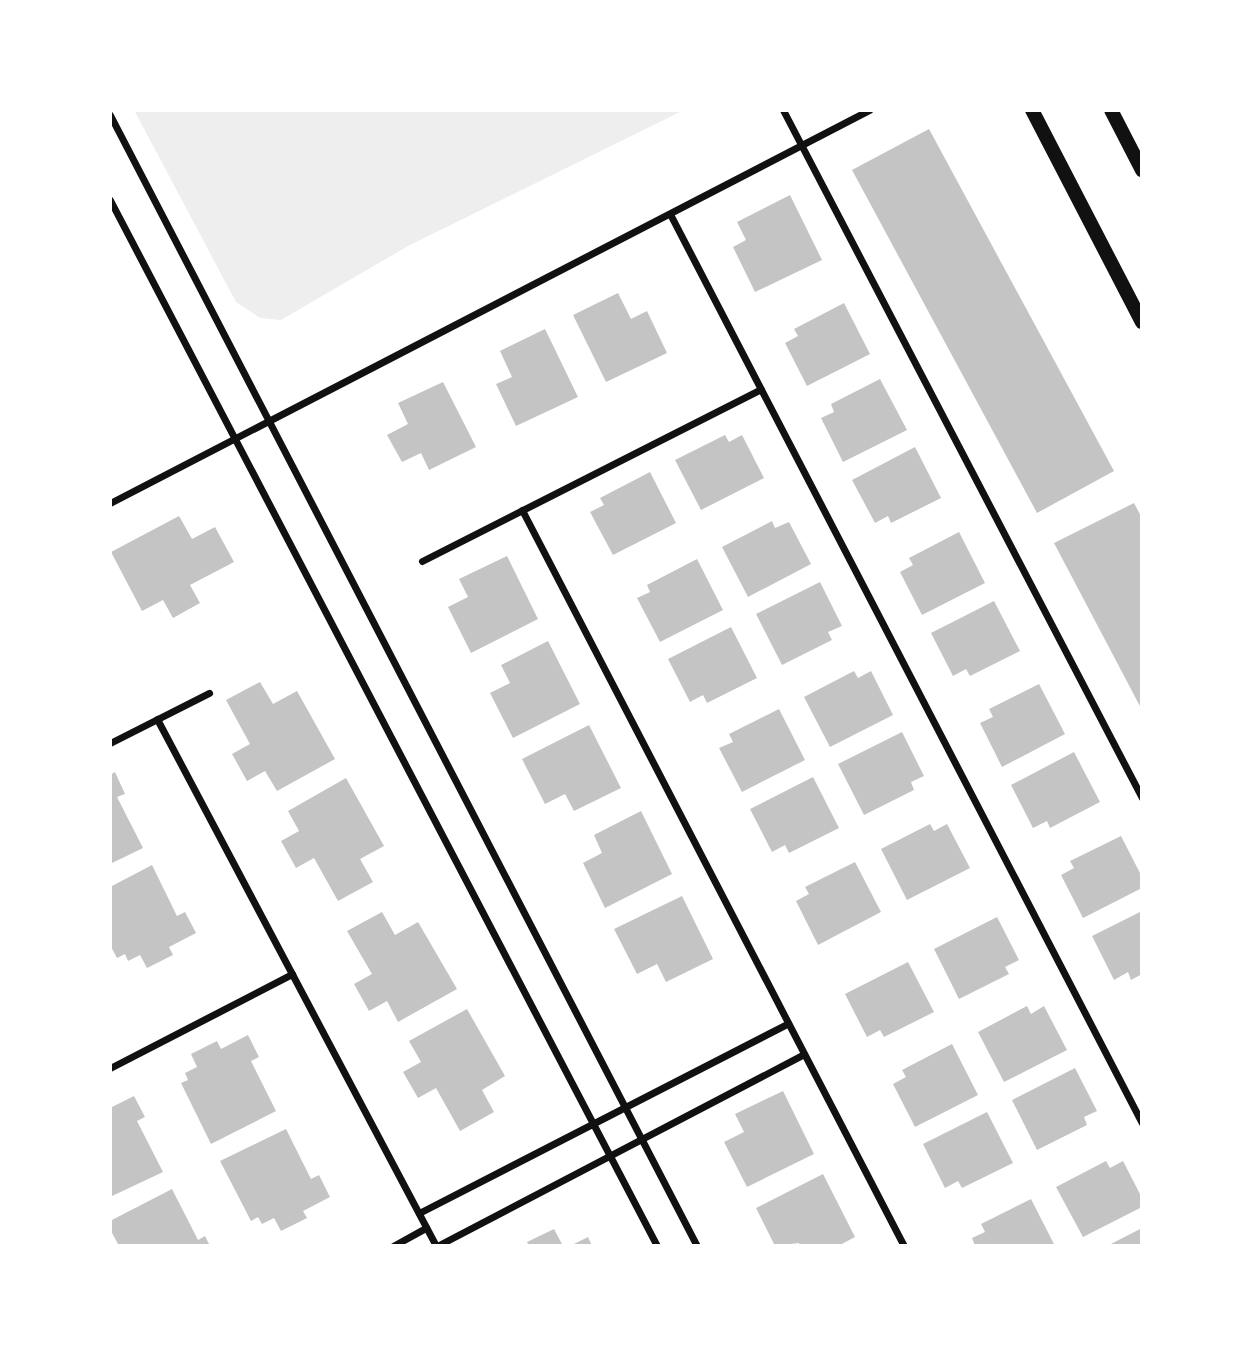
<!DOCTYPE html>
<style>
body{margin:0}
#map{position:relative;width:1252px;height:1356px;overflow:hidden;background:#fff;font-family:Georgia,serif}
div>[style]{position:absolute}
.green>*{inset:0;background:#eee}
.building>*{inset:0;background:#c4c4c4}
.minor>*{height:7px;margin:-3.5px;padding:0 3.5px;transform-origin:3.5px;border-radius:3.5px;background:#111}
.secondary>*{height:14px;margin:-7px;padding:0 7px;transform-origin:7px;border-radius:7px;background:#111}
span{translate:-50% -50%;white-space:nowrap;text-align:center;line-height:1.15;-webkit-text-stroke:7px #fff;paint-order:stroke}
.frame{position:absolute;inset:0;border:112px solid #fff;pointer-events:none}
</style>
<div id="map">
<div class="green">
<i style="clip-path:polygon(134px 110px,684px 110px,408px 246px,281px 320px,260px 318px,236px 302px)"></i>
</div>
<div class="building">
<i style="clip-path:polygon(929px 129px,1114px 471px,1037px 513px,852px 170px)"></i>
<i style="clip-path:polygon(790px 195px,822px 260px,755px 292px,733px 247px,746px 240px,737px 222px)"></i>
<i style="clip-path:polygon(618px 293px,631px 319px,647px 311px,667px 353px,606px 382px,573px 315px)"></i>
<i style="clip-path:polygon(844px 303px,870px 354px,807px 386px,785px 343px,798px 336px,794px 329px)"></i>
<i style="clip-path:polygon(545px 329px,578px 397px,516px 426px,496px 384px,512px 377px,500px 351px)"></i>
<i style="clip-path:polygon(880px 379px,907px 430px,843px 462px,821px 418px,834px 412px,831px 404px)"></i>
<i style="clip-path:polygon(443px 382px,476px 447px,429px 470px,421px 453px,402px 462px,387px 435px,408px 424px,398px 403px)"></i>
<i style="clip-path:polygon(725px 435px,729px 442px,742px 435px,764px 478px,701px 510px,675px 460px)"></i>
<i style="clip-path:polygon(915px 447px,941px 498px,891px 523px,888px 516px,875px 523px,852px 480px)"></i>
<i style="clip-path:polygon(650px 472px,676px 523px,613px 555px,590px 512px,604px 505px,600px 498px)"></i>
<i style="clip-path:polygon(1134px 503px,1142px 518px,1142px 710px,1054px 543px)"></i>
<i style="clip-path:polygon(179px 516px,192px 539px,215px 527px,234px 562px,190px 585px,200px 603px,173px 618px,163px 600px,142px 611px,111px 552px)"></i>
<i style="clip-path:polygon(772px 521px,775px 528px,789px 522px,811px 564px,748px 597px,722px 547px)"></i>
<i style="clip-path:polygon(959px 532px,985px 583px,922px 615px,900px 572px,913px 565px,909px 558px)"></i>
<i style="clip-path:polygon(507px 556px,538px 619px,471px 653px,448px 607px,468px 597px,459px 579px)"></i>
<i style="clip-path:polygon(697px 559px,723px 610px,660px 642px,637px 598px,650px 592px,647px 585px)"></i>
<i style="clip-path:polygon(820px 582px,842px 626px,828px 632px,832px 640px,782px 665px,756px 614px)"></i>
<i style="clip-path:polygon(994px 601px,1020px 651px,970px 676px,966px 669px,953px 676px,931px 633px)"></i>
<i style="clip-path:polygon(731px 627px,757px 678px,707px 703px,703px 695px,690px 702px,668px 659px)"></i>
<i style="clip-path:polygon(548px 641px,580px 704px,513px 738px,490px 693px,510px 683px,501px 665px)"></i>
<i style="clip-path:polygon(854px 671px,858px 678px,871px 671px,893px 715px,830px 747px,804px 697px)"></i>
<i style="clip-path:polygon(260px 682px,273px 704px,297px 691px,335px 759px,277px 791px,265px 771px,247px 781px,232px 754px,250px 744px,226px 700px)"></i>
<i style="clip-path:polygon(1039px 684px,1065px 734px,1002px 767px,980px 723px,993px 717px,989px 709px)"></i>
<i style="clip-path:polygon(779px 709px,805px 760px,742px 792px,719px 748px,733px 742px,729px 734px)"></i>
<i style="clip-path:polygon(589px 725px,621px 788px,574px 811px,565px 794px,545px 804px,522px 759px)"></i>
<i style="clip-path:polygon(902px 732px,924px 776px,911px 782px,914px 790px,864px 815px,838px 764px)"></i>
<i style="clip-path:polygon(1074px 752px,1100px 802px,1050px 828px,1047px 821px,1033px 828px,1011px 785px)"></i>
<i style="clip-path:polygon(115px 772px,125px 794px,117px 797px,143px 848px,110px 864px,110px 775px)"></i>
<i style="clip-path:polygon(813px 777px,839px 828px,789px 853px,785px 845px,772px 852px,750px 809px)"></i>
<i style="clip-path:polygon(346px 778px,384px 846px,360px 859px,373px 882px,338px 901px,314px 858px,296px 868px,281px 841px,299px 831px,288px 811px)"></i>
<i style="clip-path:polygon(641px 811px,672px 874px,605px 908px,583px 863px,602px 853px,594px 835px)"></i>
<i style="clip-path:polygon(930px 824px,934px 831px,947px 824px,970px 868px,907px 900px,881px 849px)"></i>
<i style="clip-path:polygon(1121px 836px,1142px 877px,1142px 888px,1083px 918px,1061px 875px,1074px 868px,1070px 861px)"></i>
<i style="clip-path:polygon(855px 862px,881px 912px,818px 945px,796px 901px,809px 894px,805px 887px)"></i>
<i style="clip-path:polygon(152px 865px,177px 916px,185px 912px,196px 933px,169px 947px,173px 955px,147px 968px,140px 955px,128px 961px,125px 954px,117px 958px,110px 945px,110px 887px)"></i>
<i style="clip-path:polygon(682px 896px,713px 959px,666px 982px,657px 964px,637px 974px,614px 929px)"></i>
<i style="clip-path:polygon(1142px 911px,1142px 974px,1131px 980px,1128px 972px,1114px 980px,1092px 936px)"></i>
<i style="clip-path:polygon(382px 912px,395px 935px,418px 922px,457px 989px,398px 1022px,387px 1001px,369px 1011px,354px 984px,372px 974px,347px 931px)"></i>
<i style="clip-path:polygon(997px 917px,1019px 960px,1005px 967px,1009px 974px,959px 999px,934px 949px)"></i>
<i style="clip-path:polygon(908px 962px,934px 1012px,884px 1037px,880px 1030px,867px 1037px,845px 994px)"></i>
<i style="clip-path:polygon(1027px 1006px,1031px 1014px,1044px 1006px,1067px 1050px,1004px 1082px,978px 1032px)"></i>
<i style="clip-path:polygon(467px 1009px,505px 1076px,482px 1090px,494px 1112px,460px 1131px,436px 1088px,418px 1098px,403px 1072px,421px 1062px,409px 1041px)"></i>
<i style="clip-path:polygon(248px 1035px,259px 1057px,251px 1061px,276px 1111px,211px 1144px,181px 1083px,188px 1080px,185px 1073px,197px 1067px,191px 1054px,217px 1041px,221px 1049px)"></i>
<i style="clip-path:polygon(952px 1044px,978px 1095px,915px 1127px,893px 1084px,906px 1077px,902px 1070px)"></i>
<i style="clip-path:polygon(1075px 1068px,1097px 1111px,1084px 1117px,1087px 1125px,1037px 1150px,1012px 1100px)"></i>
<i style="clip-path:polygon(783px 1091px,814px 1154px,747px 1187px,724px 1142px,744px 1132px,735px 1114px)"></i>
<i style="clip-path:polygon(134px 1096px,145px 1117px,137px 1121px,163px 1172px,110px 1197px,110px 1108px)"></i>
<i style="clip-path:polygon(987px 1112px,1013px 1163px,962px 1188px,958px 1181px,945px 1188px,923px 1144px)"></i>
<i style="clip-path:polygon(286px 1129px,311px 1179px,319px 1175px,330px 1197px,303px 1211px,307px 1218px,281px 1231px,274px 1218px,262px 1224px,258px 1217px,251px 1221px,220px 1161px)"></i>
<i style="clip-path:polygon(1106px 1161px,1110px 1168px,1123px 1161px,1142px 1198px,1142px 1207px,1083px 1237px,1056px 1187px)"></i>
<i style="clip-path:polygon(823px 1174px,855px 1237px,838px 1246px,800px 1246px,799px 1243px,775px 1246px,756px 1208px)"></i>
<i style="clip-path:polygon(172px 1189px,198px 1240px,205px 1236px,210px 1246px,119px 1246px,110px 1229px,110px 1221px)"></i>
<i style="clip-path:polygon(1031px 1199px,1055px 1246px,975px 1246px,972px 1238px,985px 1232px,981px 1224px)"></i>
<i style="clip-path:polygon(1142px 1228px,1142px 1246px,1107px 1246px)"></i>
<i style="clip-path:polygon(554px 1229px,563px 1246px,529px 1246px,527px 1242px)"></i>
<i style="clip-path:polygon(588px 1237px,592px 1246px,570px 1246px)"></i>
</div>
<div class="minor">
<i style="left:783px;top:110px;width:776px;rotate:62.44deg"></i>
<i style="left:110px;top:115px;width:1274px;rotate:62.57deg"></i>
<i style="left:110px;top:200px;width:1180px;rotate:62.39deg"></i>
<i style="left:670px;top:214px;width:1024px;rotate:62.56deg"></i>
<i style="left:110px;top:503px;width:855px;rotate:-27.37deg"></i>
<i style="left:522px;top:510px;width:829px;rotate:62.57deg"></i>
<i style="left:422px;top:561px;width:380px;rotate:-26.9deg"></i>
<i style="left:157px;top:719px;width:596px;rotate:62.1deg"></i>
<i style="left:110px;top:743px;width:111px;rotate:-26.8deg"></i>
<i style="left:110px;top:1068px;width:205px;rotate:-27.3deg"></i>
<i style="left:419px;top:1213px;width:415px;rotate:-27.2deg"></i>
<i style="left:393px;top:1246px;width:38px;rotate:-29deg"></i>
<i style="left:437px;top:1246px;width:414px;rotate:-27.6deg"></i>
</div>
<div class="secondary">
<i style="left:1032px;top:110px;width:239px;rotate:62.6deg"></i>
<i style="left:1111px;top:110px;width:68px;rotate:62.7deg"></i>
</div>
<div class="frame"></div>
</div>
